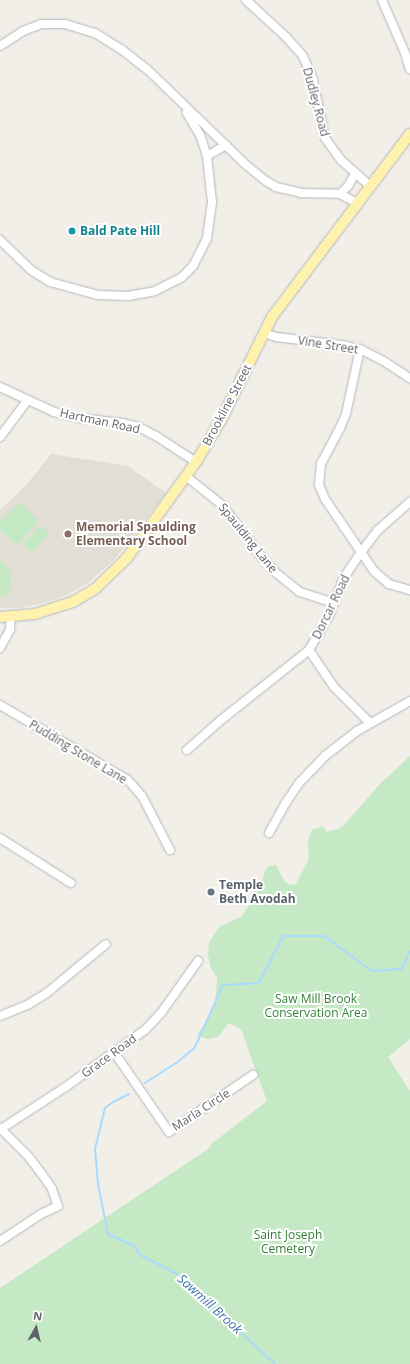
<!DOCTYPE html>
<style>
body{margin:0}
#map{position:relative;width:410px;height:1364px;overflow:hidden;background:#f1efe8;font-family:"Open Sans",sans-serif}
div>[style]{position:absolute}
.education>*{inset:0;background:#e1ded6}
.green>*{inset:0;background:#c5e8c5}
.stream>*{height:2px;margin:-1px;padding:0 1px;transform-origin:1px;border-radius:1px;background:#aadaff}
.roads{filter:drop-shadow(0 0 1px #b5b8bc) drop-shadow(0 0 1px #b5b8bc)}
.minor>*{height:8px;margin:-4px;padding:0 4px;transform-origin:4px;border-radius:4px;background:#fff}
.major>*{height:10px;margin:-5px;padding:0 5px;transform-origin:5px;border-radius:5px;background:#fff2af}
.dots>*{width:11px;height:11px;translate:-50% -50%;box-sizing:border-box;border:2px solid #fff;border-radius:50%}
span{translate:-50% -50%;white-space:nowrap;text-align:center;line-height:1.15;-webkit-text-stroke:4px #fff;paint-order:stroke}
.street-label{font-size:12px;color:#5f6368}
.culture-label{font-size:12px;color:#0d838f;font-weight:700}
.left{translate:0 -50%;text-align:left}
.education-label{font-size:12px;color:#785e54;font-weight:700}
.worship-label{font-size:12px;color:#5b616d;font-weight:700}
.park-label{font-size:12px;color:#348238}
.water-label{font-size:13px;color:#4174aa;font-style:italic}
.north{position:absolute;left:16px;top:1308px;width:40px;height:40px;-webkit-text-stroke:3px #fff;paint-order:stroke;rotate:8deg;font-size:11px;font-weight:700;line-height:16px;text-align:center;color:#5f6368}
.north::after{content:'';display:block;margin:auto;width:14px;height:18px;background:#5f6368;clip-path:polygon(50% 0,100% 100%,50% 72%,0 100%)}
</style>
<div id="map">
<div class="education">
<i style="clip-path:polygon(51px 454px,128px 466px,166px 493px,115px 559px,89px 582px,69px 594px,47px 602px,20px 608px,0 608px,0 510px,27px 484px)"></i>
</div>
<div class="green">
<i style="clip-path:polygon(20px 502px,39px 521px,17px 545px,0 530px,0 521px)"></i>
<i style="clip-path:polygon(40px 526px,49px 534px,32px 552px,23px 544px)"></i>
<i style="clip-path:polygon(0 561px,4px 563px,11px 575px,8px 597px,0 596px)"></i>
<i style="clip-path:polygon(410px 756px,410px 1039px,388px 1057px,410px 1091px,410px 1364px,0 1364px,0 1288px,211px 1147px,210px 1145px,267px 1101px,241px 1029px,229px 1023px,218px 1037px,206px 1039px,197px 1034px,206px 1023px,215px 1001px,217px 985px,217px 978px,211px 968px,208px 955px,209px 942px,219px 927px,242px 916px,251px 901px,251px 895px,262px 882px,265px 871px,269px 866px,276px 865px,285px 882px,290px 885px,296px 884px,309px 858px,308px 841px,312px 830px,323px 826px,327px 832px,338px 829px,344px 825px,379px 785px)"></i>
</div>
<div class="stream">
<i style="left:145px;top:1083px;width:40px;rotate:-32.9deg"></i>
<i style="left:179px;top:1061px;width:21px;rotate:-41deg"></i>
<i style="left:195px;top:1047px;width:68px;rotate:-65.7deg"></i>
<i style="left:223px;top:985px;width:36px;rotate:-3deg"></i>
<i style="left:259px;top:983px;width:53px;rotate:-62.9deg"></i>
<i style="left:283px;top:936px;width:41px"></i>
<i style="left:324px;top:936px;width:59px;rotate:36.1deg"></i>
<i style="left:372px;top:971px;width:29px;rotate:-4deg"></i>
<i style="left:401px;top:969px;width:20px;rotate:-63deg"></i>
<i style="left:129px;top:1094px;width:18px;rotate:153deg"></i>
<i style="left:113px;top:1102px;width:10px;rotate:143deg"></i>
<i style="left:105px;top:1108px;width:42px;rotate:103.7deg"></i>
<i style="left:95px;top:1149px;width:35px;rotate:85deg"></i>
<i style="left:98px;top:1184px;width:51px;rotate:78.7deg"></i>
<i style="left:108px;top:1234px;width:27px;rotate:24deg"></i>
<i style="left:133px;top:1245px;width:14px;rotate:51deg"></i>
<i style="left:142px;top:1256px;width:36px;rotate:27deg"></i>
<i style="left:174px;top:1272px;width:137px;rotate:42.3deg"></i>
</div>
<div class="roads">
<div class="minor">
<i style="left:246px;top:0;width:54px;rotate:42.8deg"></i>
<i style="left:286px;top:37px;width:25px;rotate:48deg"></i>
<i style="left:303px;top:56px;width:26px;rotate:67deg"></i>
<i style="left:313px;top:80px;width:59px;rotate:78.3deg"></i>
<i style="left:325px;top:138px;width:27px;rotate:54deg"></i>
<i style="left:341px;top:160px;width:39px;rotate:42deg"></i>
<i style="left:382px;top:0;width:58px;rotate:66.5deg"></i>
<i style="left:405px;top:53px;width:17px;rotate:73deg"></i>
<i style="left:0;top:46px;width:27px;rotate:-33deg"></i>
<i style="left:23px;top:31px;width:19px;rotate:-21deg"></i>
<i style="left:41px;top:24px;width:24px"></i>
<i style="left:65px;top:24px;width:31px;rotate:17deg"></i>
<i style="left:95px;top:33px;width:31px;rotate:32deg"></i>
<i style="left:121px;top:49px;width:33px;rotate:38deg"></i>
<i style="left:147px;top:69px;width:136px;rotate:44.1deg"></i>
<i style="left:245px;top:164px;width:27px;rotate:39deg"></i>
<i style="left:266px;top:181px;width:12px;rotate:31deg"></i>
<i style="left:276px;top:187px;width:26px;rotate:13deg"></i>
<i style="left:301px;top:193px;width:39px;rotate:1deg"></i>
<i style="left:340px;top:194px;width:21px;rotate:28deg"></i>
<i style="left:207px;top:156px;width:22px;rotate:-30deg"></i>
<i style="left:340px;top:194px;width:11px;rotate:-45deg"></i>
<i style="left:348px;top:186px;width:14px;rotate:-60deg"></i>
<i style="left:0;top:240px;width:43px;rotate:44.1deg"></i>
<i style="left:31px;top:270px;width:22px;rotate:32deg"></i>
<i style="left:50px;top:282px;width:50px;rotate:15.2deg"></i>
<i style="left:98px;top:295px;width:30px;rotate:2deg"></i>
<i style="left:128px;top:296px;width:27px;rotate:-10deg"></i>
<i style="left:155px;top:291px;width:30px;rotate:-27deg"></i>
<i style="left:182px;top:277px;width:16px;rotate:-45deg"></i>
<i style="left:193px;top:266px;width:31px;rotate:-63deg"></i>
<i style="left:207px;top:238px;width:36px;rotate:-82deg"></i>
<i style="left:212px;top:202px;width:46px;rotate:-96.2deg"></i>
<i style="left:207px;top:156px;width:22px;rotate:-108deg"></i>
<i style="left:200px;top:135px;width:26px;rotate:-121deg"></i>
<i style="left:264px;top:333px;width:13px;rotate:18deg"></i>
<i style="left:276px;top:337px;width:66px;rotate:6.9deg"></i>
<i style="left:342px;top:345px;width:18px;rotate:13deg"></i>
<i style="left:360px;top:349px;width:28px;rotate:27deg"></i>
<i style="left:385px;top:362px;width:30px;rotate:33deg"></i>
<i style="left:360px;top:349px;width:66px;rotate:102.2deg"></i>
<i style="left:346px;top:414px;width:15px;rotate:113deg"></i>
<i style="left:340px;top:428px;width:40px;rotate:118deg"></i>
<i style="left:321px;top:463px;width:22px;rotate:95deg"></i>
<i style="left:319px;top:485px;width:15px;rotate:67deg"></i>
<i style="left:325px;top:499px;width:87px;rotate:55.8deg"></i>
<i style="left:374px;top:571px;width:20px;rotate:41deg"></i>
<i style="left:389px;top:584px;width:22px;rotate:16deg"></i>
<i style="left:0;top:387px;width:60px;rotate:24.8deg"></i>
<i style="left:54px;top:412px;width:26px;rotate:13deg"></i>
<i style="left:79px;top:418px;width:43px;rotate:6.6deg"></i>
<i style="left:122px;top:423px;width:17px;rotate:13deg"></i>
<i style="left:139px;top:427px;width:19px;rotate:28deg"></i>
<i style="left:156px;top:436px;width:48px;rotate:33deg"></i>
<i style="left:0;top:437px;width:45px;rotate:-53.1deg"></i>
<i style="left:187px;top:477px;width:45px;rotate:38.7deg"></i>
<i style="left:222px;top:505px;width:61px;rotate:52.9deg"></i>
<i style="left:259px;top:554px;width:24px;rotate:48deg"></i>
<i style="left:275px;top:572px;width:32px;rotate:39deg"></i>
<i style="left:300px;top:592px;width:36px;rotate:18deg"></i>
<i style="left:0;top:648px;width:21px;rotate:-61deg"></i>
<i style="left:10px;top:630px;width:14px;rotate:-86deg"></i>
<i style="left:309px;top:650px;width:45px;rotate:56deg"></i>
<i style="left:334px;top:687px;width:51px;rotate:45deg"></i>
<i style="left:0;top:705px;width:148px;rotate:30.4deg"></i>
<i style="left:128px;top:780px;width:21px;rotate:49deg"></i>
<i style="left:142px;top:796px;width:61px;rotate:62.6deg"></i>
<i style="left:187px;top:750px;width:45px;rotate:-41.4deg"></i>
<i style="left:221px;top:720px;width:112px;rotate:-38.5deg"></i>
<i style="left:309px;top:650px;width:39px;rotate:-60deg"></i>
<i style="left:329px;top:616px;width:40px;rotate:-69deg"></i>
<i style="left:343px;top:579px;width:34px;rotate:-56deg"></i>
<i style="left:362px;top:551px;width:26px;rotate:-53deg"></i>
<i style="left:378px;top:530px;width:43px;rotate:-41.2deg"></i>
<i style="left:269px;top:833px;width:33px;rotate:-61deg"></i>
<i style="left:285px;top:804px;width:27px;rotate:-56deg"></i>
<i style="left:300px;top:782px;width:36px;rotate:-46deg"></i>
<i style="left:325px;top:756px;width:41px;rotate:-38deg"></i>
<i style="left:357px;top:731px;width:61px;rotate:-29.5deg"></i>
<i style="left:0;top:838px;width:84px;rotate:32.4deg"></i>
<i style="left:0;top:1016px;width:31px;rotate:-22deg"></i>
<i style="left:29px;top:1004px;width:22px;rotate:-32deg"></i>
<i style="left:48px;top:992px;width:75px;rotate:-39.6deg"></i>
<i style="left:114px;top:1052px;width:97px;rotate:55.5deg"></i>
<i style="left:169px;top:1132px;width:102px;rotate:-34.2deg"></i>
<i style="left:0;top:1128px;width:41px;rotate:45deg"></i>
<i style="left:29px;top:1157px;width:20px;rotate:53deg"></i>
<i style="left:41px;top:1173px;width:19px;rotate:55deg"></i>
<i style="left:52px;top:1189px;width:18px;rotate:71deg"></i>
<i style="left:58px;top:1206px;width:19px;rotate:155deg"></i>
<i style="left:41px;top:1214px;width:49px;rotate:146.6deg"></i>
<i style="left:1px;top:1129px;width:79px;rotate:-33.1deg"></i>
<i style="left:67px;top:1086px;width:96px;rotate:-35.7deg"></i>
<i style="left:145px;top:1030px;width:23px;rotate:-47deg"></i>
<i style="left:161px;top:1013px;width:64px;rotate:-54.6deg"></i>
</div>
<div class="major">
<i style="left:0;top:617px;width:35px;rotate:-5deg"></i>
<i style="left:35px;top:614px;width:40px;rotate:-18deg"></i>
<i style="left:73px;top:602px;width:27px;rotate:-31deg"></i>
<i style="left:96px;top:588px;width:43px;rotate:-44.1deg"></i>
<i style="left:127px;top:558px;width:118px;rotate:-54.3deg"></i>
<i style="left:196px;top:462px;width:49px;rotate:-59.2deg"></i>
<i style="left:221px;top:420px;width:115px;rotate:-63.7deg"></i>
<i style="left:272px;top:317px;width:229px;rotate:-53deg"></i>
</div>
</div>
<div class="dots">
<i style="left:72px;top:231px;background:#0f9aa8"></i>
<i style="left:68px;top:534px;background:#8d6e63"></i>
<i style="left:211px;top:892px;background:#6b7280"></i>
</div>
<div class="street-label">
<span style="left:316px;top:102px;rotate:75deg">Dudley Road</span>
<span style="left:328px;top:345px;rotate:9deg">Vine Street</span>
<span style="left:227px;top:405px;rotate:-62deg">Brookline Street</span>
<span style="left:100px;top:421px;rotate:12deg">Hartman Road</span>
<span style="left:248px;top:538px;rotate:51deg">Spaulding Lane</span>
<span style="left:331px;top:607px;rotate:-64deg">Dorcar Road</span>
<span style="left:78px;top:752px;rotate:31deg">Pudding Stone Lane</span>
<span style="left:109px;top:1056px;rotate:-36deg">Grace Road</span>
<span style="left:201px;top:1110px;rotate:-33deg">Marla Circle</span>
</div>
<div class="culture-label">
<span class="left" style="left:80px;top:231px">Bald Pate Hill</span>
</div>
<div class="education-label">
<span class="left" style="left:76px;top:534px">Memorial Spaulding<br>Elementary School</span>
</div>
<div class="worship-label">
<span class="left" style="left:219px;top:892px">Temple<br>Beth Avodah</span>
</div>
<div class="park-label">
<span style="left:316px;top:1006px">Saw Mill Brook<br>Conservation Area</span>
<span style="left:288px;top:1242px">Saint Joseph<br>Cemetery</span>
</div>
<div class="water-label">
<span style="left:210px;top:1304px;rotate:42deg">Sawmill Brook</span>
</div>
<div class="north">N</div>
</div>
